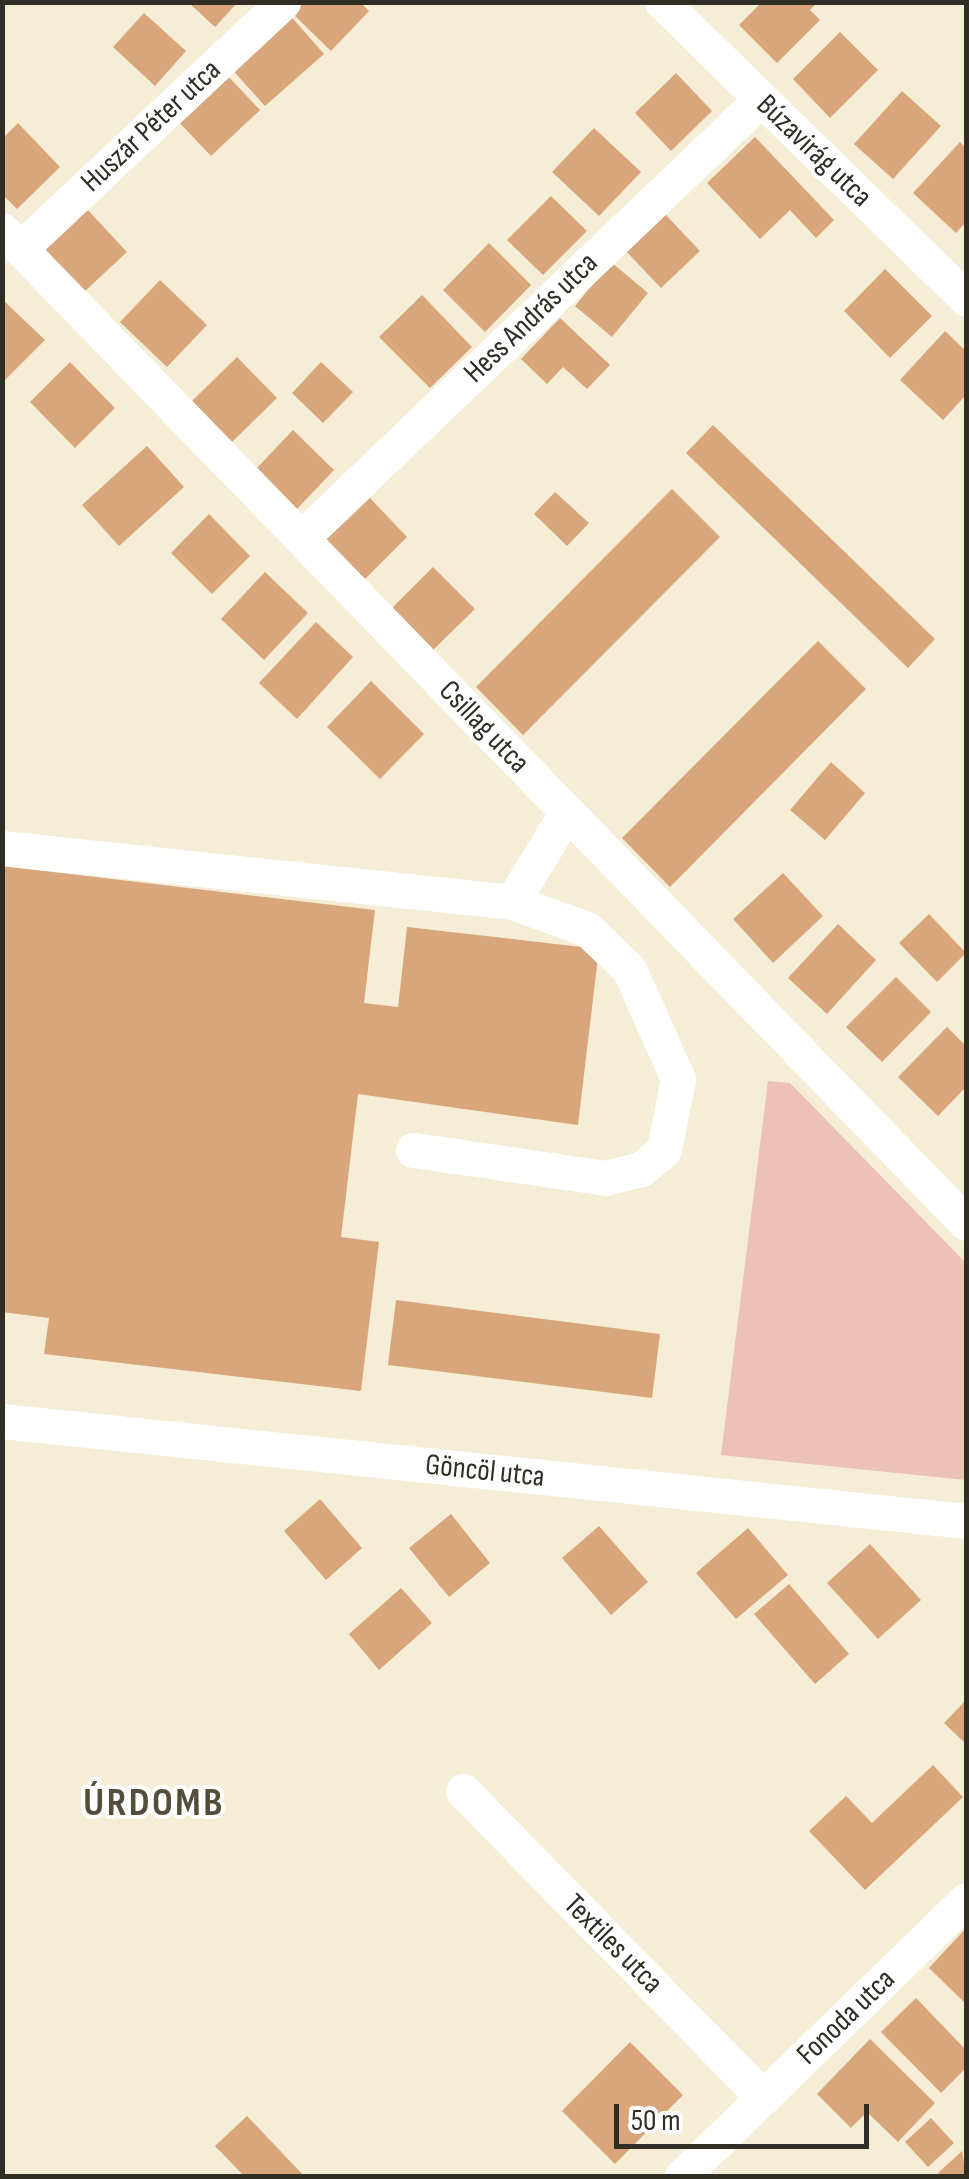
<!DOCTYPE html>
<meta charset="utf-8">
<style>
body{margin:0}
#map{position:relative;width:969px;height:2179px;overflow:hidden;background:#f5edd6;font-family:"Sofia Sans Condensed",sans-serif}
div>[style]{position:absolute}
.green>*{inset:0;background:#ecc1b8}
.building>*{inset:0;background:#d9a67b}
.minor>*{height:35px;margin:-17.5px;padding:0 17.5px;transform-origin:17.5px;border-radius:17.5px;background:#fff}
span{translate:-50% -50%;white-space:nowrap;text-align:center;line-height:1.15;-webkit-text-stroke:8px #fff;paint-order:stroke}
.street-label{font-size:30px;color:#302d24}
.district-label{font-size:40px;color:#534d39;font-weight:700;letter-spacing:2.5px}
.frame{position:absolute;inset:0;border:5px solid #302d24;pointer-events:none}
.scale{position:absolute;left:614px;top:2104px;width:255px;height:45px;box-sizing:border-box;border:5px solid #302d24;border-top:0;padding-left:12px;font-size:30px;line-height:35px;white-space:nowrap;color:#302d24;-webkit-text-stroke:8px #fff;paint-order:stroke}
</style>
<div id="map">
<div class="green">
<i style="clip-path:polygon(768px 1081px,790px 1083px,966px 1263px,966px 1480px,721px 1455px)"></i>
</div>
<div class="building">
<i style="clip-path:polygon(188px 2px,238px 2px,215px 27px)"></i>
<i style="clip-path:polygon(299px 2px,360px 2px,369px 11px,331px 51px,290px 11px)"></i>
<i style="clip-path:polygon(762px 2px,818px 2px,810px 10px,820px 20px,777px 63px,739px 25px)"></i>
<i style="clip-path:polygon(144px 13px,186px 51px,155px 86px,113px 47px)"></i>
<i style="clip-path:polygon(288px 13px,324px 54px,265px 106px,229px 66px)"></i>
<i style="clip-path:polygon(840px 32px,878px 70px,830px 118px,793px 79px)"></i>
<i style="clip-path:polygon(224px 72px,260px 110px,211px 156px,176px 119px)"></i>
<i style="clip-path:polygon(676px 73px,712px 111px,671px 151px,635px 113px)"></i>
<i style="clip-path:polygon(902px 91px,941px 126px,893px 179px,854px 144px)"></i>
<i style="clip-path:polygon(18px 123px,60px 167px,17px 209px,2px 194px,2px 139px)"></i>
<i style="clip-path:polygon(594px 128px,641px 172px,599px 216px,552px 172px)"></i>
<i style="clip-path:polygon(755px 137px,834px 220px,816px 238px,790px 210px,760px 239px,707px 183px)"></i>
<i style="clip-path:polygon(960px 142px,966px 148px,966px 222px,956px 233px,913px 193px)"></i>
<i style="clip-path:polygon(551px 196px,587px 231px,543px 275px,507px 240px)"></i>
<i style="clip-path:polygon(85px 207px,127px 252px,84px 292px,42px 248px)"></i>
<i style="clip-path:polygon(663px 212px,700px 251px,661px 288px,624px 249px)"></i>
<i style="clip-path:polygon(489px 243px,531px 285px,485px 332px,443px 290px)"></i>
<i style="clip-path:polygon(611px 262px,648px 293px,612px 337px,575px 306px)"></i>
<i style="clip-path:polygon(885px 269px,932px 316px,890px 358px,844px 311px)"></i>
<i style="clip-path:polygon(160px 280px,207px 325px,167px 367px,120px 322px)"></i>
<i style="clip-path:polygon(422px 295px,472px 347px,430px 388px,379px 337px)"></i>
<i style="clip-path:polygon(2px 299px,45px 340px,2px 383px)"></i>
<i style="clip-path:polygon(560px 318px,610px 365px,587px 389px,563px 367px,547px 384px,521px 359px)"></i>
<i style="clip-path:polygon(945px 331px,966px 351px,966px 395px,943px 420px,900px 380px)"></i>
<i style="clip-path:polygon(237px 357px,277px 398px,232px 442px,192px 401px)"></i>
<i style="clip-path:polygon(70px 362px,115px 408px,75px 448px,30px 402px)"></i>
<i style="clip-path:polygon(321px 362px,353px 392px,323px 423px,292px 393px)"></i>
<i style="clip-path:polygon(713px 425px,935px 639px,908px 668px,686px 453px)"></i>
<i style="clip-path:polygon(293px 430px,334px 470px,296px 510px,254px 471px)"></i>
<i style="clip-path:polygon(147px 446px,184px 487px,119px 546px,82px 505px)"></i>
<i style="clip-path:polygon(672px 489px,720px 537px,523px 735px,476px 687px)"></i>
<i style="clip-path:polygon(555px 492px,589px 523px,567px 546px,534px 514px)"></i>
<i style="clip-path:polygon(370px 498px,407px 537px,364px 580px,326px 540px)"></i>
<i style="clip-path:polygon(209px 514px,250px 556px,212px 594px,171px 553px)"></i>
<i style="clip-path:polygon(433px 567px,475px 609px,430px 653px,390px 610px)"></i>
<i style="clip-path:polygon(265px 572px,308px 613px,264px 660px,221px 619px)"></i>
<i style="clip-path:polygon(316px 622px,353px 657px,297px 719px,259px 683px)"></i>
<i style="clip-path:polygon(818px 641px,866px 689px,670px 887px,622px 838px)"></i>
<i style="clip-path:polygon(371px 681px,424px 734px,380px 779px,327px 727px)"></i>
<i style="clip-path:polygon(831px 762px,865px 793px,825px 840px,790px 810px)"></i>
<i style="clip-path:polygon(2px 866px,375px 910px,364px 1003px,398px 1007px,407px 927px,599px 949px,578px 1125px,358px 1094px,341px 1237px,379px 1242px,361px 1391px,44px 1354px,49px 1318px,2px 1312px)"></i>
<i style="clip-path:polygon(783px 873px,823px 916px,773px 963px,733px 919px)"></i>
<i style="clip-path:polygon(929px 914px,966px 953px,937px 982px,899px 943px)"></i>
<i style="clip-path:polygon(838px 924px,876px 960px,827px 1014px,788px 978px)"></i>
<i style="clip-path:polygon(896px 977px,931px 1012px,882px 1062px,846px 1027px)"></i>
<i style="clip-path:polygon(947px 1027px,966px 1046px,966px 1087px,938px 1116px,898px 1077px)"></i>
<i style="clip-path:polygon(396px 1300px,660px 1334px,652px 1398px,388px 1365px)"></i>
<i style="clip-path:polygon(320px 1499px,362px 1548px,326px 1580px,284px 1531px)"></i>
<i style="clip-path:polygon(451px 1514px,490px 1563px,449px 1597px,409px 1548px)"></i>
<i style="clip-path:polygon(599px 1526px,648px 1582px,611px 1615px,562px 1558px)"></i>
<i style="clip-path:polygon(748px 1528px,788px 1575px,736px 1619px,696px 1573px)"></i>
<i style="clip-path:polygon(870px 1544px,921px 1600px,878px 1639px,827px 1583px)"></i>
<i style="clip-path:polygon(789px 1584px,849px 1654px,815px 1684px,754px 1614px)"></i>
<i style="clip-path:polygon(401px 1588px,432px 1623px,379px 1670px,349px 1634px)"></i>
<i style="clip-path:polygon(966px 1700px,966px 1744px,944px 1723px)"></i>
<i style="clip-path:polygon(933px 1765px,963px 1797px,865px 1890px,809px 1831px,846px 1796px,872px 1823px)"></i>
<i style="clip-path:polygon(966px 1928px,966px 2004px,929px 1968px)"></i>
<i style="clip-path:polygon(916px 1998px,966px 2050px,966px 2068px,941px 2093px,881px 2032px)"></i>
<i style="clip-path:polygon(870px 2039px,935px 2103px,898px 2142px,867px 2112px,851px 2128px,817px 2094px)"></i>
<i style="clip-path:polygon(630px 2042px,683px 2095px,615px 2164px,562px 2111px)"></i>
<i style="clip-path:polygon(247px 2116px,304px 2176px,244px 2176px,215px 2146px)"></i>
<i style="clip-path:polygon(931px 2118px,954px 2143px,928px 2167px,905px 2142px)"></i>
<i style="clip-path:polygon(962px 2151px,966px 2176px,942px 2176px,938px 2173px)"></i>
</div>
<div class="minor">
<i style="left:662px;top:2px;width:425px;rotate:44.3deg"></i>
<i style="left:2px;top:230px;width:1384px;rotate:45.85deg"></i>
<i style="left:20px;top:249px;width:361px;rotate:-43.2deg"></i>
<i style="left:301px;top:538px;width:636px;rotate:-43.66deg"></i>
<i style="left:2px;top:848px;width:513px;rotate:6.04deg"></i>
<i style="left:512px;top:902px;width:80px;rotate:19.8deg"></i>
<i style="left:587px;top:929px;width:58px;rotate:43.6deg"></i>
<i style="left:629px;top:969px;width:120px;rotate:66deg"></i>
<i style="left:678px;top:1079px;width:72px;rotate:101.2deg"></i>
<i style="left:664px;top:1150px;width:30px;rotate:140deg"></i>
<i style="left:641px;top:1169px;width:36px;rotate:166deg"></i>
<i style="left:606px;top:1178px;width:195px;rotate:-171.7deg"></i>
<i style="left:512px;top:902px;width:105px;rotate:-58.6deg"></i>
<i style="left:2px;top:1421px;width:969px;rotate:5.92deg"></i>
<i style="left:463px;top:1791px;width:429px;rotate:45.6deg"></i>
<i style="left:682px;top:2176px;width:396px;rotate:-44.2deg"></i>
</div>
<div class="street-label">
<span style="left:151px;top:126px;rotate:-43deg">Huszár Péter utca</span>
<span style="left:814px;top:151px;rotate:44deg">Búzavirág utca</span>
<span style="left:531px;top:318px;rotate:-44deg">Hess András utca</span>
<span style="left:484px;top:727px;rotate:46deg">Csillag utca</span>
<span style="left:485px;top:1471px;rotate:6deg">Göncöl utca</span>
<span style="left:613px;top:1944px;rotate:45deg">Textiles utca</span>
<span style="left:846px;top:2017px;rotate:-44deg">Fonoda utca</span>
</div>
<div class="district-label">
<span style="left:154px;top:1803px">ÚRDOMB</span>
</div>
<div class="frame"></div>
<div class="scale">50 m</div>
</div>
